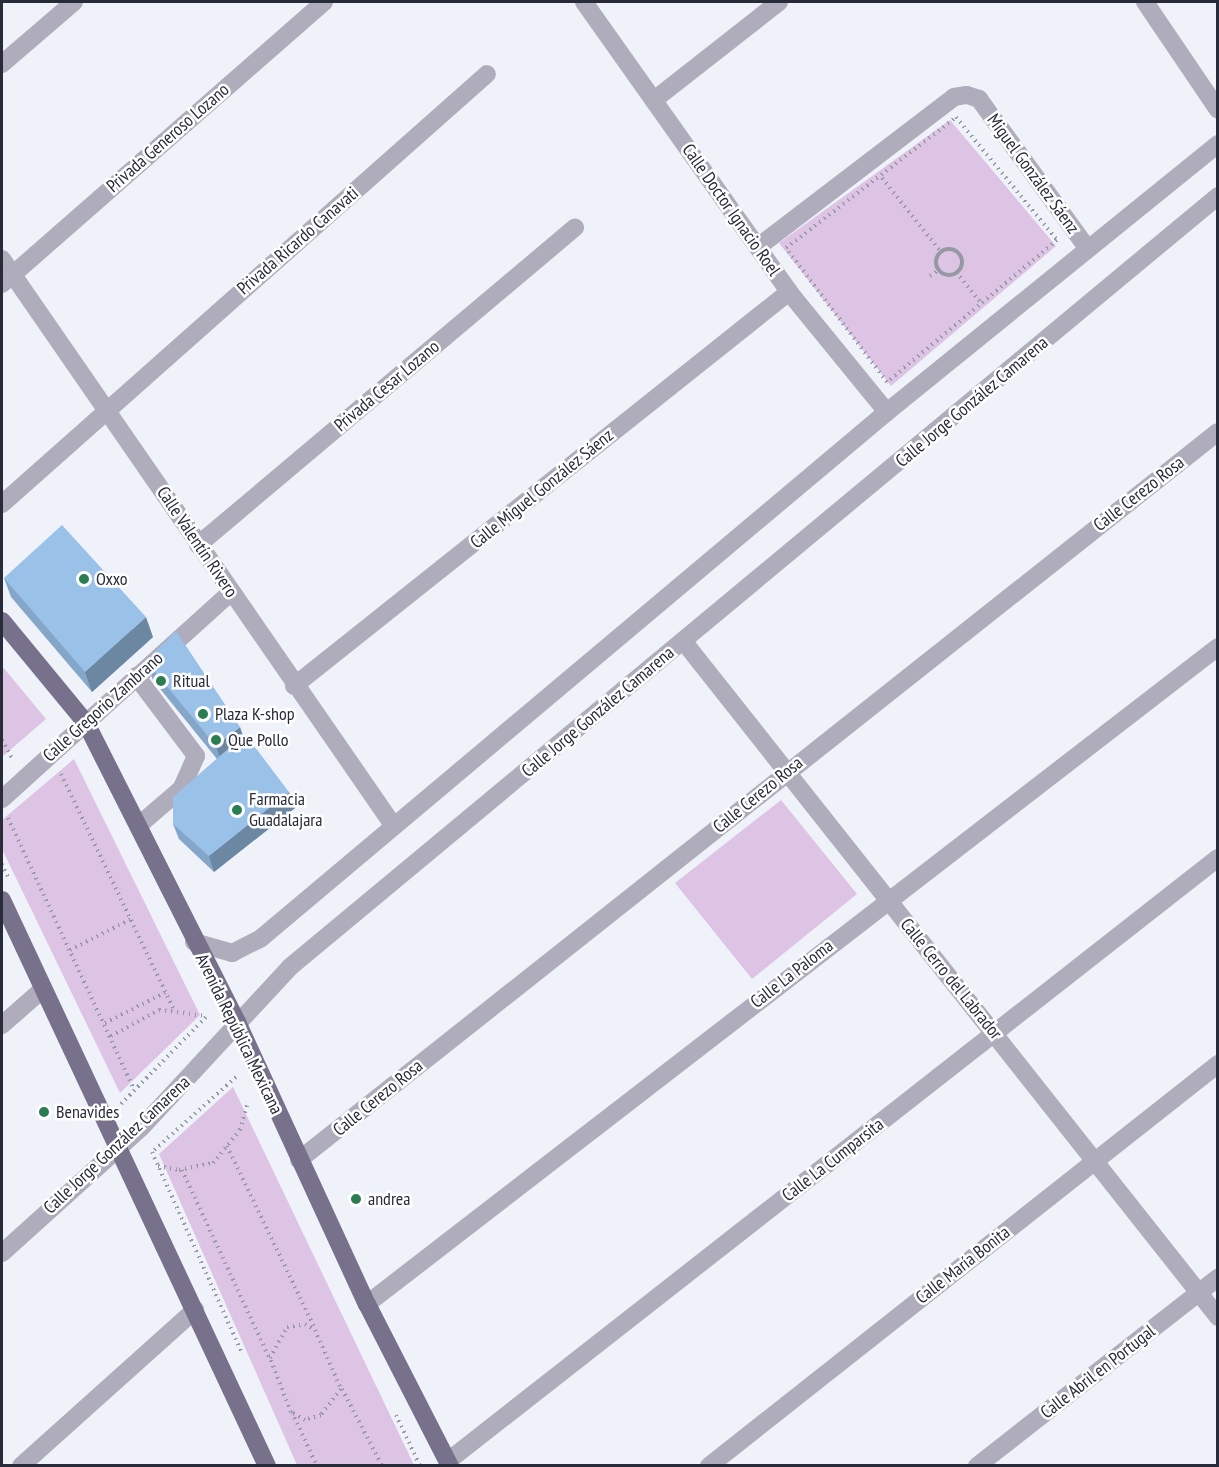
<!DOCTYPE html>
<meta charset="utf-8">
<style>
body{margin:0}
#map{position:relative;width:1219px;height:1467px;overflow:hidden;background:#f0f2fa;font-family:"PT Sans Narrow",sans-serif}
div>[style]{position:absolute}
.green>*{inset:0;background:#ddc3e4}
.path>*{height:4px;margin-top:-2px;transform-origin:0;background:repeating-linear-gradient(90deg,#9699a3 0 1.5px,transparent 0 6px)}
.path>.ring{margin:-2px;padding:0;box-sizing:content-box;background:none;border:4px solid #9699a3;border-radius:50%}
.minor>*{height:18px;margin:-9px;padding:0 9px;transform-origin:9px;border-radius:9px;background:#afacbb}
.major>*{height:18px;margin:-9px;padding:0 9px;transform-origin:9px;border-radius:9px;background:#77718c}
.wall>*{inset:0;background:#84a6c8}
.shaded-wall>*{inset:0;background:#6c87a2}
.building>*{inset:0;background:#9ac1e8}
.dots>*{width:16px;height:16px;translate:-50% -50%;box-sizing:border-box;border:3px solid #fff;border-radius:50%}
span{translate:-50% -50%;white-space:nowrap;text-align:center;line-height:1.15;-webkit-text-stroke:5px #fff;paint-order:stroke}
.street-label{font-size:18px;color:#282c39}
.poi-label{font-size:18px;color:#282c39}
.left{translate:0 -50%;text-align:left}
.frame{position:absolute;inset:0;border:3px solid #282c39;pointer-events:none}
</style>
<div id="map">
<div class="green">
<i style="clip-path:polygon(950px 120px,1056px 246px,891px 386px,779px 243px)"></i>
<i style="clip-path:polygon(2px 666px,46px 719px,2px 757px)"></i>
<i style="clip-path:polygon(74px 759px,200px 1015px,120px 1093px,2px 849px,2px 820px)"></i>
<i style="clip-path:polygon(781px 800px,857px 894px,752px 979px,675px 883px)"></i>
<i style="clip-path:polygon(233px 1087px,414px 1465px,297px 1465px,159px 1154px)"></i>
</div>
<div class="path">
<i style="left:956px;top:117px;width:159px;rotate:50.6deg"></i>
<i style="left:1057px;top:240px;width:222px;rotate:140.1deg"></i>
<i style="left:887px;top:382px;width:168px;rotate:-127deg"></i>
<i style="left:786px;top:248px;width:215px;rotate:-37.6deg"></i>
<i style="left:882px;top:178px;width:95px;rotate:51.4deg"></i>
<i class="ring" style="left:936px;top:249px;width:22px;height:22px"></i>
<i style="left:956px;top:272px;width:40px;rotate:51deg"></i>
<i style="left:930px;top:276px;width:11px;rotate:-34deg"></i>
<i style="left:2px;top:740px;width:21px;rotate:61deg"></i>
<i style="left:61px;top:774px;width:262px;rotate:64.4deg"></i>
<i style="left:8px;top:818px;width:300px;rotate:65.1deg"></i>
<i style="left:2px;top:864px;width:17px;rotate:65deg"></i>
<i style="left:70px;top:950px;width:68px;rotate:-26.9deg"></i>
<i style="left:105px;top:1023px;width:68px;rotate:-26.9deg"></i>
<i style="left:111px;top:1036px;width:55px;rotate:-28.4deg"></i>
<i style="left:159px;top:1010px;width:48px;rotate:7.1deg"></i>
<i style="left:236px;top:1077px;width:113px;rotate:138.2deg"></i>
<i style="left:152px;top:1152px;width:218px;rotate:65.9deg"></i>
<i style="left:121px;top:1104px;width:124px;rotate:-45.7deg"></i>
<i style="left:227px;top:1146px;width:203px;rotate:64.3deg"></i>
<i style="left:158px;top:1166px;width:21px;rotate:11deg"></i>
<i style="left:179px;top:1170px;width:35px;rotate:-12deg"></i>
<i style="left:213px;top:1163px;width:43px;rotate:-50.7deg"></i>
<i style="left:240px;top:1130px;width:29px;rotate:-74deg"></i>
<i style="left:182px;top:1170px;width:206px;rotate:65.1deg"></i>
<i style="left:305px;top:1324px;width:12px;rotate:31deg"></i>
<i style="left:315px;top:1330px;width:64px;rotate:66.2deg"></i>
<i style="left:341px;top:1389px;width:33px;rotate:128deg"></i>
<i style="left:321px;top:1415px;width:17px;rotate:163deg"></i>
<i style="left:305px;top:1420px;width:16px;rotate:-150deg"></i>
<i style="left:291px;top:1412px;width:58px;rotate:-111.3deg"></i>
<i style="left:270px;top:1358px;width:35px;rotate:-61deg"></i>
<i style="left:287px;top:1327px;width:18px;rotate:-9deg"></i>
<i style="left:342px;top:1389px;width:87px;rotate:62.5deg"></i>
<i style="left:292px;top:1412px;width:60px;rotate:65.2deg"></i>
<i style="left:396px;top:1415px;width:56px;rotate:64.8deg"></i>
</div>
<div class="minor">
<i style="left:584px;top:2px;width:355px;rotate:54.7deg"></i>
<i style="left:789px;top:292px;width:155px;rotate:50.8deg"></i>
<i style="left:1145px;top:2px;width:130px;rotate:55.9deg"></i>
<i style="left:2px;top:64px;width:95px;rotate:-40.7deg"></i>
<i style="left:654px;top:100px;width:159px;rotate:-38.1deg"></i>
<i style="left:758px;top:247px;width:247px;rotate:-37.4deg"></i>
<i style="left:954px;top:97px;width:13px;rotate:-9deg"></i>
<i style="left:967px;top:95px;width:13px;rotate:18deg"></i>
<i style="left:979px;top:99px;width:185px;rotate:54deg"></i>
<i style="left:2px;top:259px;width:688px;rotate:55.36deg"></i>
<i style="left:2px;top:284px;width:428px;rotate:-41.2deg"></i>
<i style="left:2px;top:504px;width:648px;rotate:-41.56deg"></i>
<i style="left:198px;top:545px;width:493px;rotate:-40.1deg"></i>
<i style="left:684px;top:642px;width:861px;rotate:51.65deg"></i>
<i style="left:136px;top:676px;width:100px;rotate:53.1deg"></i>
<i style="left:196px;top:756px;width:36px;rotate:114deg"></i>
<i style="left:181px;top:789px;width:55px;rotate:139.4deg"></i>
<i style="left:294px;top:686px;width:633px;rotate:-38.52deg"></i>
<i style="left:2px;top:799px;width:309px;rotate:-42.1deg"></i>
<i style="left:194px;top:942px;width:40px;rotate:16deg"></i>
<i style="left:232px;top:953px;width:31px;rotate:-27deg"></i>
<i style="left:260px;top:939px;width:819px;rotate:-40.05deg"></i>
<i style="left:887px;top:412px;width:426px;rotate:-39deg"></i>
<i style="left:2px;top:1025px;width:53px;rotate:-41.2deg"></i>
<i style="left:299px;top:1160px;width:1172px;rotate:-38.39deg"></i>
<i style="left:2px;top:1253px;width:187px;rotate:-42deg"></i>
<i style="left:141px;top:1128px;width:219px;rotate:-47.2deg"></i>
<i style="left:290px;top:967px;width:1206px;rotate:-39.72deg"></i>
<i style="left:367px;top:1304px;width:1075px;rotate:-37.67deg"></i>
<i style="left:448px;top:1461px;width:978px;rotate:-38.07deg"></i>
<i style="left:21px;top:1466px;width:234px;rotate:-41.9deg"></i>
<i style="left:709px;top:1466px;width:649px;rotate:-38.3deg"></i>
<i style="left:977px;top:1466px;width:306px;rotate:-38deg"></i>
</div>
<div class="major">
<i style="left:2px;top:621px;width:132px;rotate:50.5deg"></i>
<i style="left:86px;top:723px;width:335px;rotate:63.2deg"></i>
<i style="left:237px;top:1022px;width:311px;rotate:65.3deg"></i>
<i style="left:367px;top:1304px;width:182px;rotate:62.9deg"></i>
<i style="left:2px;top:900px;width:625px;rotate:64.91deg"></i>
</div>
<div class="wall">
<i style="clip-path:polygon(4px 578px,153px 637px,92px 692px,11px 597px)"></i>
<i style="clip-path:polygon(146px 661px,243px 736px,295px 808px,214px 872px,179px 839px,173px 824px,217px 759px,153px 680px)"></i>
</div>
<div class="shaded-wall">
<i style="clip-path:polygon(146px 617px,153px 637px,92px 692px,85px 672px)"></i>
<i style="clip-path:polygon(240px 727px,247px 747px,223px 766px,216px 746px)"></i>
<i style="clip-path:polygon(289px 792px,295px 808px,214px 872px,209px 856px)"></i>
</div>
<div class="building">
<i style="clip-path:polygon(62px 525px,146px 617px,85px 672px,4px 578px)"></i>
<i style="clip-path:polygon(176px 631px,240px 727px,216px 746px,146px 661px)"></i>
<i style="clip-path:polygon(245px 734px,289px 792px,209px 856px,173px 824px,173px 797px)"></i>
</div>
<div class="dots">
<i style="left:84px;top:579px;background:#2a7d50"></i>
<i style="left:161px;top:681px;background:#2a7d50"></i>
<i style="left:203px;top:714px;background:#2a7d50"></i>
<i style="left:216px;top:740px;background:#2a7d50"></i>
<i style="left:237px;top:810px;background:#2a7d50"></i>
<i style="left:44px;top:1112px;background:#2a7d50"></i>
<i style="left:356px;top:1199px;background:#2a7d50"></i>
</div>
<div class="street-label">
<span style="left:168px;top:138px;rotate:-41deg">Privada Generoso Lozano</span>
<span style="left:1033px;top:174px;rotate:54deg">Miguel González Sáenz</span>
<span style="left:731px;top:210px;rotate:55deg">Calle Doctor Ignacio Roel</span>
<span style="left:298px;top:241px;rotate:-41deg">Privada Ricardo Canavati</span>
<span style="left:387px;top:386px;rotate:-40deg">Privada Cesar Lozano</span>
<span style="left:972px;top:402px;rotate:-40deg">Calle Jorge González Camarena</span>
<span style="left:542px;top:489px;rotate:-39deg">Calle Miguel González Sáenz</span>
<span style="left:1139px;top:494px;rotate:-38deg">Calle Cerezo Rosa</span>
<span style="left:197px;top:542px;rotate:56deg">Calle Valentín Rivero</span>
<span style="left:103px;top:707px;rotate:-42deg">Calle Gregorio Zambrano</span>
<span style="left:598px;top:712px;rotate:-40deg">Calle Jorge González Camarena</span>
<span style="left:758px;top:795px;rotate:-39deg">Calle Cerezo Rosa</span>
<span style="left:792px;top:974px;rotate:-38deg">Calle La Paloma</span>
<span style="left:951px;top:979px;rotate:51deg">Calle Cerro del Labrador</span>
<span style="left:239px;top:1034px;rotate:64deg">Avenida República Mexicana</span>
<span style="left:378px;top:1098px;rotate:-39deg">Calle Cerezo Rosa</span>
<span style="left:117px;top:1145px;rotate:-43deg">Calle Jorge González Camarena</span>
<span style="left:833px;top:1160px;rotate:-38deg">Calle La Cumparsita</span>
<span style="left:963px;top:1265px;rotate:-38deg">Calle María Bonita</span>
<span style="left:1098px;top:1372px;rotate:-38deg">Calle Abril en Portugal</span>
</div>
<div class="poi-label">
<span class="left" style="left:96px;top:579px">Oxxo</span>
<span class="left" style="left:173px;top:681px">Ritual</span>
<span class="left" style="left:215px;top:714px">Plaza K-shop</span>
<span class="left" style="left:228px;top:740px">Que Pollo</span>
<span class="left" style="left:249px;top:810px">Farmacia<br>Guadalajara</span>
<span class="left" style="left:56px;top:1112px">Benavides</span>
<span class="left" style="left:368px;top:1199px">andrea</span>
</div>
<div class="frame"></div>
</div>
